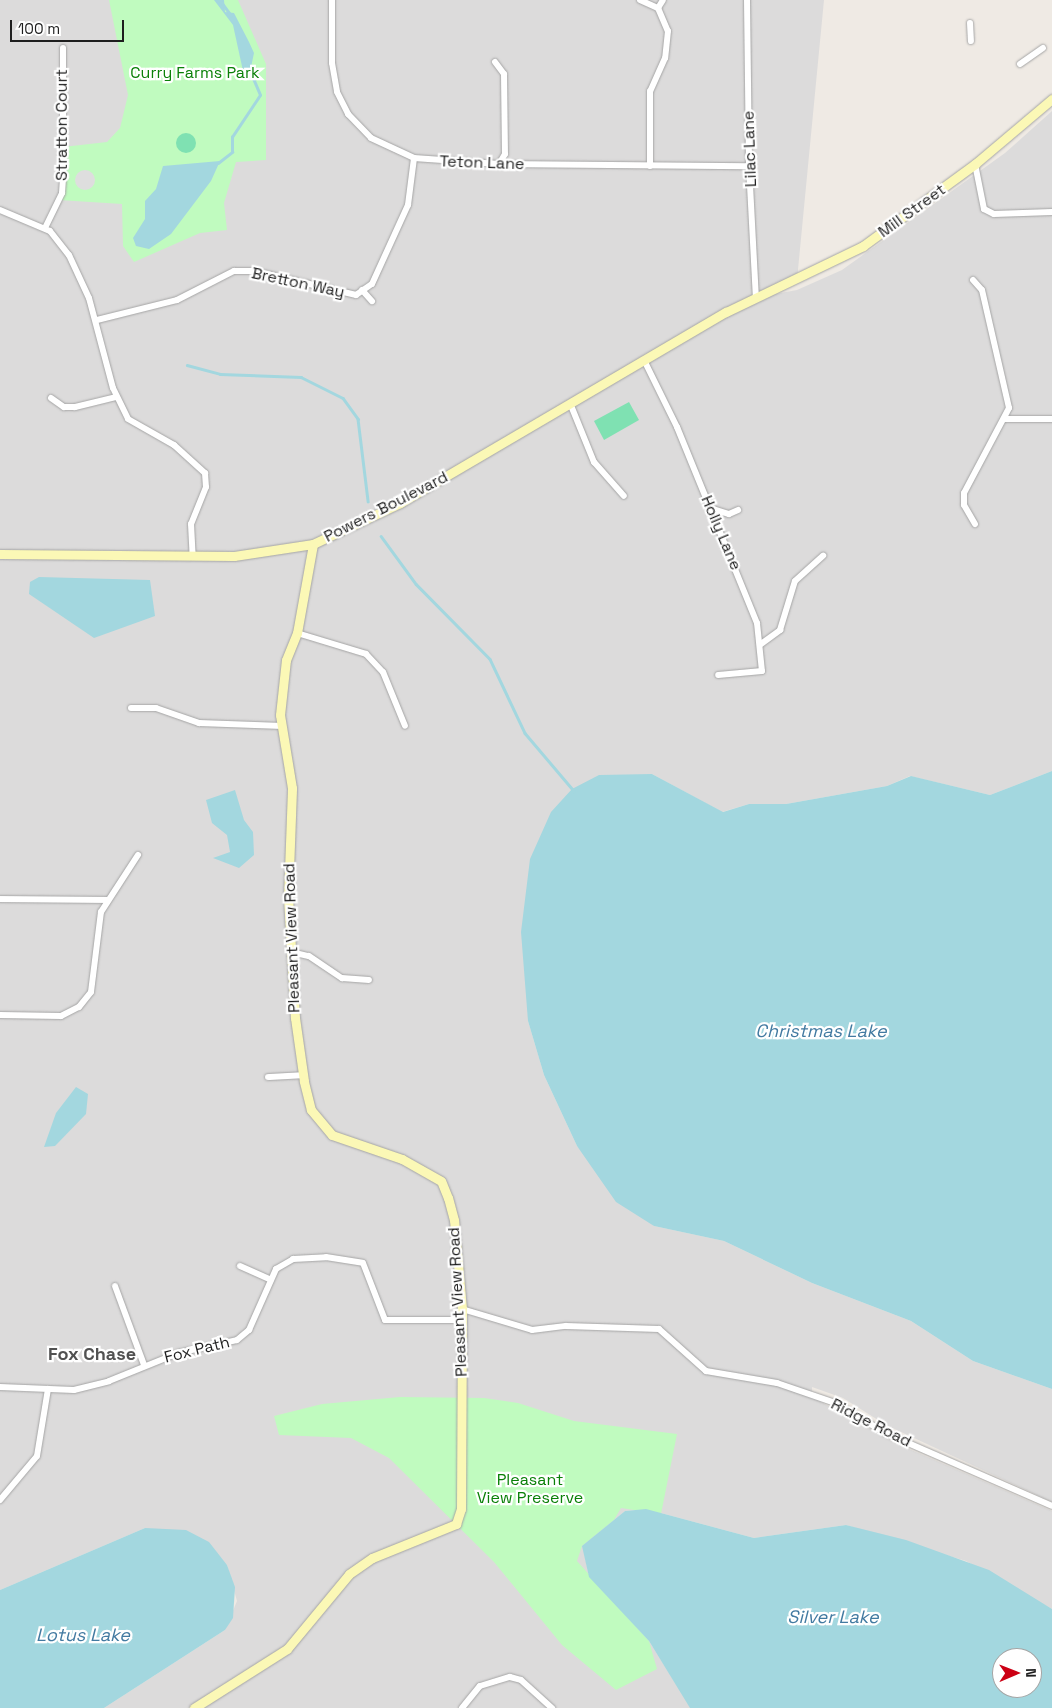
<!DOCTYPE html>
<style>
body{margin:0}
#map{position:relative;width:1052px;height:1708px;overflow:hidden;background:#efeae4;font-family:"Space Grotesk",sans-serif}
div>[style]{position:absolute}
.residential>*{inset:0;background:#dcdbdb}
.park>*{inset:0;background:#c0fbbf}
.pitch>*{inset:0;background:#7fe1b2}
.round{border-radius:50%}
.parking>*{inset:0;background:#dedede}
.water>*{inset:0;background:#a3d7df}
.stream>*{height:2.5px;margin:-1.25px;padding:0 1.25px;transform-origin:1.25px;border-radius:1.25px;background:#a3d7df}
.roads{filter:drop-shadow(0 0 1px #a5a5a5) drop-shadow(0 0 1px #a5a5a5)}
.street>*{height:6px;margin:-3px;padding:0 3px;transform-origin:3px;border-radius:3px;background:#fff}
.secondary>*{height:9px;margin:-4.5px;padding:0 4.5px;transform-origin:4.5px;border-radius:4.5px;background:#fbf8b6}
span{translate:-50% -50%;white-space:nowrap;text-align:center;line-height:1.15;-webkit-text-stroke:4.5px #fff;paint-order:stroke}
.park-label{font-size:16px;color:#0a8008}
.street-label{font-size:16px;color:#1e1e1e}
.water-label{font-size:18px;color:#427aa1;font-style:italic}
.neighbourhood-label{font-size:18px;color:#515151;font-weight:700}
.north{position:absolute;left:992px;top:1648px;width:50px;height:50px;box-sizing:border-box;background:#fff;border:1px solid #a5a5a5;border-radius:50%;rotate:89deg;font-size:14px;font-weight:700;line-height:20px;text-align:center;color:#1e1e1e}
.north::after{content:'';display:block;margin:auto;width:18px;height:22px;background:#cc0014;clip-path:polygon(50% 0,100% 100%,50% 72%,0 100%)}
.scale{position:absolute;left:10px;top:20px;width:114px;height:22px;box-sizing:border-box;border:2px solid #1e1e1e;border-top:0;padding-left:6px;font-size:15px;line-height:18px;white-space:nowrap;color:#1e1e1e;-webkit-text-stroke:4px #fff;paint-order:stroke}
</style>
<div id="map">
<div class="residential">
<i style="clip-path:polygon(0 0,824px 0,797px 280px,759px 297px,797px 290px,842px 270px,1005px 153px,1052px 111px,1052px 771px,990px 795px,910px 776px,887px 786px,786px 804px,749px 804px,722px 812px,652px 774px,528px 1021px,544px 1075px,577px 1146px,654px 1226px,724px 1241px,812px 1283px,911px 1321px,973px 1361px,1052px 1389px,1052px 1502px,886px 1425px,843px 1398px,812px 1387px,812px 1397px,895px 1443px,1052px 1511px,1052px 1609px,966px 1561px,846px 1525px,754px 1538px,646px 1509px,625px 1511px,583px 1546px,589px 1577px,649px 1641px,691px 1708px,104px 1708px,225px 1630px,237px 1601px,227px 1565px,145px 1528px,0 1590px)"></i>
</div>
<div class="park">
<i style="clip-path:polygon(109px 0,238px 0,266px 64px,266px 160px,236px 162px,224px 203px,227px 230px,200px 233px,134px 262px,123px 246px,122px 204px,59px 200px,63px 147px,107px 142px,120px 128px,128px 95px)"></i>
<i style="clip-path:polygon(400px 1397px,484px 1398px,518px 1403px,574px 1421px,677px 1434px,661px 1514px,621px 1508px,614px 1520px,582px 1546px,577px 1561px,649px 1641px,657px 1669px,616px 1690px,562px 1645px,494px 1562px,389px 1458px,351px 1438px,279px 1435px,274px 1416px,322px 1404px)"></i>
</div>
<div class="pitch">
<i class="round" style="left:176px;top:133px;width:20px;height:20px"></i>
<i style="clip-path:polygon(629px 402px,639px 420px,604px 440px,594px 421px)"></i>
</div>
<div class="parking">
<i class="round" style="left:75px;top:170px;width:20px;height:20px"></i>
</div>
<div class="water">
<i style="clip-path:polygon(214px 0,224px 0,225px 12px,234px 13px,249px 42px,254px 53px,250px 72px,243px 71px,233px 25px)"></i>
<i style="clip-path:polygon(220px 161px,211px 181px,171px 234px,149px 249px,136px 246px,133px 238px,145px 219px,145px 201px,156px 189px,163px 166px)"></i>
<i style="clip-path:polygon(39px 577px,150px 580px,155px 616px,94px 638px,29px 594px,30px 582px)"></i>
<i style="clip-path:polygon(1052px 771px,1052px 1389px,973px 1361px,911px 1321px,812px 1283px,724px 1241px,654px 1226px,616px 1202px,577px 1146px,544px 1075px,528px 1021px,521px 932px,530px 859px,551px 812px,572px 789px,599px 775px,652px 774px,723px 812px,749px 804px,786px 804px,887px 786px,911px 776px,990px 795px)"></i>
<i style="clip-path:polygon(235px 790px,244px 820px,253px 832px,254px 855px,239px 868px,213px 858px,230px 852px,227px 835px,212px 823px,206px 800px)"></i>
<i style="clip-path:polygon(76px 1087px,88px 1094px,86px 1114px,55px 1146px,44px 1147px,56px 1113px)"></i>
<i style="clip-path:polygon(evenodd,646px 1509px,754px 1538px,846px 1525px,906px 1540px,989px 1570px,1052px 1609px,1052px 1708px,690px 1708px,649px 1641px,589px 1577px,582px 1546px,625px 1511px,646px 1509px,1002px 1658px,1032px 1658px,1032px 1688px,1002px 1688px,1002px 1658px)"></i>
<i style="clip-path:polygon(145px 1528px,186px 1530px,209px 1542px,227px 1565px,235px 1587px,233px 1618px,225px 1630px,104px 1708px,0 1708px,0 1590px)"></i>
</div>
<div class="stream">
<i style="left:220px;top:0;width:19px;rotate:54deg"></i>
<i style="left:218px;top:163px;width:18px;rotate:-38deg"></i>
<i style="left:232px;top:152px;width:15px;rotate:-90deg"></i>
<i style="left:232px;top:137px;width:50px;rotate:-56.3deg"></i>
<i style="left:260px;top:95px;width:28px;rotate:-113deg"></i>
<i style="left:187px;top:365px;width:34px;rotate:15deg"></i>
<i style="left:220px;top:374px;width:81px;rotate:2.1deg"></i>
<i style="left:301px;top:377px;width:47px;rotate:26.6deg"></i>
<i style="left:343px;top:398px;width:26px;rotate:54deg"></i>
<i style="left:358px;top:419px;width:83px;rotate:83deg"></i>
<i style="left:381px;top:536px;width:59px;rotate:53.9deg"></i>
<i style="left:416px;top:584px;width:105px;rotate:45.4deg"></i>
<i style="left:490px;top:659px;width:82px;rotate:64.7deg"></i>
<i style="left:525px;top:733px;width:76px;rotate:49.8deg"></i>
</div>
<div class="roads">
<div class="street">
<i style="left:332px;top:0;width:63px;rotate:90deg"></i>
<i style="left:332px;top:63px;width:29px;rotate:80deg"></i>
<i style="left:337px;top:92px;width:25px;rotate:63deg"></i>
<i style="left:348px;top:114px;width:33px;rotate:46deg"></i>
<i style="left:371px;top:138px;width:47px;rotate:24.9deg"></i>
<i style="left:414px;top:158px;width:85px;rotate:4deg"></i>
<i style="left:499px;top:164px;width:250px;rotate:0.5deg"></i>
<i style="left:640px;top:0;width:20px;rotate:24deg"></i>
<i style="left:658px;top:8px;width:25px;rotate:67deg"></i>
<i style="left:668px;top:31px;width:27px;rotate:96deg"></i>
<i style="left:665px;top:58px;width:36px;rotate:114deg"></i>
<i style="left:650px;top:91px;width:75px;rotate:90deg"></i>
<i style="left:747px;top:0;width:166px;rotate:89.3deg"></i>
<i style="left:749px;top:166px;width:132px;rotate:87deg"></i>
<i style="left:658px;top:8px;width:9px;rotate:-58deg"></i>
<i style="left:970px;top:23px;width:18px;rotate:87deg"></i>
<i style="left:495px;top:62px;width:15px;rotate:53deg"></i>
<i style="left:504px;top:74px;width:80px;rotate:89.3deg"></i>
<i style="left:505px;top:154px;width:12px;rotate:121deg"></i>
<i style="left:1020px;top:64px;width:28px;rotate:-35deg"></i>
<i style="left:975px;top:164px;width:46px;rotate:78.7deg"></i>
<i style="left:984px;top:209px;width:11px;rotate:27deg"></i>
<i style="left:994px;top:214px;width:58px;rotate:-2deg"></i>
<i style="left:0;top:210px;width:54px;rotate:22.8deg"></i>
<i style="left:50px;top:231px;width:31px;rotate:52deg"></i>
<i style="left:69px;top:255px;width:47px;rotate:65.1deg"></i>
<i style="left:89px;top:298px;width:93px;rotate:75.1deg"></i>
<i style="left:113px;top:388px;width:34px;rotate:64deg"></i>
<i style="left:128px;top:419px;width:53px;rotate:29.5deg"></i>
<i style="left:174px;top:445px;width:42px;rotate:42.1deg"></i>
<i style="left:205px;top:473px;width:14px;rotate:86deg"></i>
<i style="left:206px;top:487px;width:40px;rotate:112deg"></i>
<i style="left:191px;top:524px;width:33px;rotate:87deg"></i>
<i style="left:45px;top:228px;width:39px;rotate:-64deg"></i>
<i style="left:62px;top:193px;width:14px;rotate:-86deg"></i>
<i style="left:63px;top:179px;width:131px;rotate:-90deg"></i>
<i style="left:973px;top:280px;width:13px;rotate:48deg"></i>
<i style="left:982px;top:290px;width:121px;rotate:77.1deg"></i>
<i style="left:1009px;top:408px;width:96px;rotate:117.9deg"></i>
<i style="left:964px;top:493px;width:12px;rotate:90deg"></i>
<i style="left:964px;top:505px;width:22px;rotate:60deg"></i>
<i style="left:362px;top:290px;width:15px;rotate:48deg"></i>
<i style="left:97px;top:320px;width:82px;rotate:-14deg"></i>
<i style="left:177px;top:300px;width:64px;rotate:-27deg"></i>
<i style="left:234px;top:271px;width:20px"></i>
<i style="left:254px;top:271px;width:105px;rotate:13.2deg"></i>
<i style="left:356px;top:295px;width:19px;rotate:-35deg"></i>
<i style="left:372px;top:284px;width:87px;rotate:-65.5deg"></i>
<i style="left:408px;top:205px;width:47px;rotate:-82.7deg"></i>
<i style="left:644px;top:360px;width:75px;rotate:63.8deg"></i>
<i style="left:677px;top:427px;width:212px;rotate:67.8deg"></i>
<i style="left:757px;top:623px;width:48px;rotate:84.1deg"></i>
<i style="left:762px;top:671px;width:44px;rotate:174.8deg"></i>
<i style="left:51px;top:398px;width:16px;rotate:35deg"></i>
<i style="left:64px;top:407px;width:11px"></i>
<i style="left:75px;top:407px;width:42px;rotate:-13.7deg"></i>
<i style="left:570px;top:403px;width:64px;rotate:67.9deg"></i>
<i style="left:594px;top:462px;width:45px;rotate:48.6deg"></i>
<i style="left:1005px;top:419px;width:47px"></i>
<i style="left:710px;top:508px;width:20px;rotate:18deg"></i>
<i style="left:729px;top:514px;width:10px;rotate:-24deg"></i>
<i style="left:297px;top:633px;width:72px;rotate:16.9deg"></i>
<i style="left:366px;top:654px;width:25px;rotate:47deg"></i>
<i style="left:383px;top:672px;width:58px;rotate:67.8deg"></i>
<i style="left:761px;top:644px;width:24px;rotate:-36deg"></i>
<i style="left:780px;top:630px;width:51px;rotate:-73deg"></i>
<i style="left:795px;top:581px;width:38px;rotate:-42deg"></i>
<i style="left:131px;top:708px;width:25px"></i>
<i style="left:156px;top:708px;width:46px;rotate:19.2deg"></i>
<i style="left:199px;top:723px;width:84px;rotate:2deg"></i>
<i style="left:0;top:899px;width:108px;rotate:0.5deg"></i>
<i style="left:291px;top:952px;width:18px;rotate:13deg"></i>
<i style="left:309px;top:956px;width:40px;rotate:34deg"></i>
<i style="left:342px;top:978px;width:27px;rotate:4deg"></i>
<i style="left:0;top:1015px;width:61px;rotate:0.9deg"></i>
<i style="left:61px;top:1016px;width:20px;rotate:-27deg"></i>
<i style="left:79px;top:1007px;width:19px;rotate:-51deg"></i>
<i style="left:91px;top:992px;width:81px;rotate:-82.9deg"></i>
<i style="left:101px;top:912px;width:68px;rotate:-57deg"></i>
<i style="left:268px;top:1077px;width:35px;rotate:-3deg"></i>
<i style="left:240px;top:1266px;width:32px;rotate:24deg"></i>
<i style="left:115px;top:1286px;width:84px;rotate:69.8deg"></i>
<i style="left:462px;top:1309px;width:73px;rotate:16.7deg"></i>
<i style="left:532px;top:1330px;width:34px;rotate:-7deg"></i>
<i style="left:566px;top:1326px;width:93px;rotate:1.8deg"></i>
<i style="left:659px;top:1329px;width:63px;rotate:41.8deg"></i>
<i style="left:706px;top:1371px;width:72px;rotate:9.6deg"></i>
<i style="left:777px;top:1383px;width:65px;rotate:19deg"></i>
<i style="left:838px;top:1404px;width:55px;rotate:31.7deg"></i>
<i style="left:885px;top:1433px;width:182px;rotate:23.6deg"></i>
<i style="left:0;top:1387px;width:74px;rotate:2.3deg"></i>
<i style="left:74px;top:1390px;width:36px;rotate:-14deg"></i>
<i style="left:109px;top:1381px;width:74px;rotate:-22.1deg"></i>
<i style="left:178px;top:1353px;width:60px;rotate:-12.4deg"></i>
<i style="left:237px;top:1340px;width:16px;rotate:-40deg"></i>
<i style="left:249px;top:1330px;width:67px;rotate:-66.1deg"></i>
<i style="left:276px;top:1269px;width:20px;rotate:-30deg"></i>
<i style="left:293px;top:1259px;width:33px;rotate:-3deg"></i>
<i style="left:326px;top:1257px;width:37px;rotate:9deg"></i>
<i style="left:363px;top:1263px;width:61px;rotate:68.9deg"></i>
<i style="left:385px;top:1320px;width:77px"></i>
<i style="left:0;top:1500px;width:57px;rotate:-49.9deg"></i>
<i style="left:37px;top:1456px;width:68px;rotate:-80.7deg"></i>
<i style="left:462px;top:1708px;width:28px;rotate:-51deg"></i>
<i style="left:480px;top:1686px;width:31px;rotate:-17deg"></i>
<i style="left:510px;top:1677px;width:11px;rotate:15deg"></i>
<i style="left:521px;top:1680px;width:42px;rotate:42.1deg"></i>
</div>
<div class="secondary">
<i style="left:0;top:554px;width:234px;rotate:0.5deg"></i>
<i style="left:234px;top:556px;width:80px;rotate:-8.6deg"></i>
<i style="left:313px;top:544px;width:96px;rotate:-25.2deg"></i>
<i style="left:400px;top:503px;width:378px;rotate:-30.4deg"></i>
<i style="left:726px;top:312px;width:152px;rotate:-25.7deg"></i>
<i style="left:863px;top:246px;width:139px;rotate:-36.2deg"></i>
<i style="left:975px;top:164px;width:101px;rotate:-40.2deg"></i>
<i style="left:194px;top:1708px;width:110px;rotate:-32.4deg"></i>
<i style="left:287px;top:1649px;width:97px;rotate:-50.4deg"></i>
<i style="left:349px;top:1574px;width:28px;rotate:-35deg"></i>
<i style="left:372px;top:1558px;width:91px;rotate:-22deg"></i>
<i style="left:456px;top:1524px;width:16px;rotate:-72deg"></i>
<i style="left:461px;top:1509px;width:200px;rotate:-89.7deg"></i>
<i style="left:462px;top:1309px;width:89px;rotate:-95.1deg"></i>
<i style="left:454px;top:1220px;width:23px;rotate:-105deg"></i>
<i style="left:448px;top:1198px;width:18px;rotate:-112deg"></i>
<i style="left:441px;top:1181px;width:45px;rotate:-150.6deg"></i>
<i style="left:402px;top:1159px;width:74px;rotate:-161.1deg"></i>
<i style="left:332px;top:1135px;width:33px;rotate:-130deg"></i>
<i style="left:311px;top:1110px;width:30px;rotate:-104deg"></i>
<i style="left:304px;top:1081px;width:64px;rotate:-98.1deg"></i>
<i style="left:295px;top:1018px;width:120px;rotate:-93.3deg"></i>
<i style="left:288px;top:898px;width:110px;rotate:-87.9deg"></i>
<i style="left:292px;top:788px;width:74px;rotate:-99.3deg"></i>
<i style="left:280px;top:715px;width:55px;rotate:-83.8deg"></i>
<i style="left:286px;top:660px;width:29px;rotate:-68deg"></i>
<i style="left:297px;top:633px;width:90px;rotate:-79.8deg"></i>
</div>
</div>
<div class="park-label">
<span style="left:195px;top:73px">Curry Farms Park</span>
<span style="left:530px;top:1489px">Pleasant<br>View Preserve</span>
</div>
<div class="street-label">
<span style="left:62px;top:125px;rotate:-90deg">Stratton Court</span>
<span style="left:750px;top:149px;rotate:-92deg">Lilac Lane</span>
<span style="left:482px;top:163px;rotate:2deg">Teton Lane</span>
<span style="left:912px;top:211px;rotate:-36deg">Mill Street</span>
<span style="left:298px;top:283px;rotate:12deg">Bretton Way</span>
<span style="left:386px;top:507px;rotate:-27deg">Powers Boulevard</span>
<span style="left:721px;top:533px;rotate:67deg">Holly Lane</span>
<span style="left:292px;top:938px;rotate:-92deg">Pleasant View Road</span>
<span style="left:458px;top:1302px;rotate:-93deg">Pleasant View Road</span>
<span style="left:197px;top:1350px;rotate:-14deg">Fox Path</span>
<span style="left:871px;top:1423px;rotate:27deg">Ridge Road</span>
</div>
<div class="water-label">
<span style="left:821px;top:1031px">Christmas Lake</span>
<span style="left:833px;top:1617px">Silver Lake</span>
<span style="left:83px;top:1635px">Lotus Lake</span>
</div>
<div class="neighbourhood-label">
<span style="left:92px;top:1354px">Fox Chase</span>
</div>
<div class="north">N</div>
<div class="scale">100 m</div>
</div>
